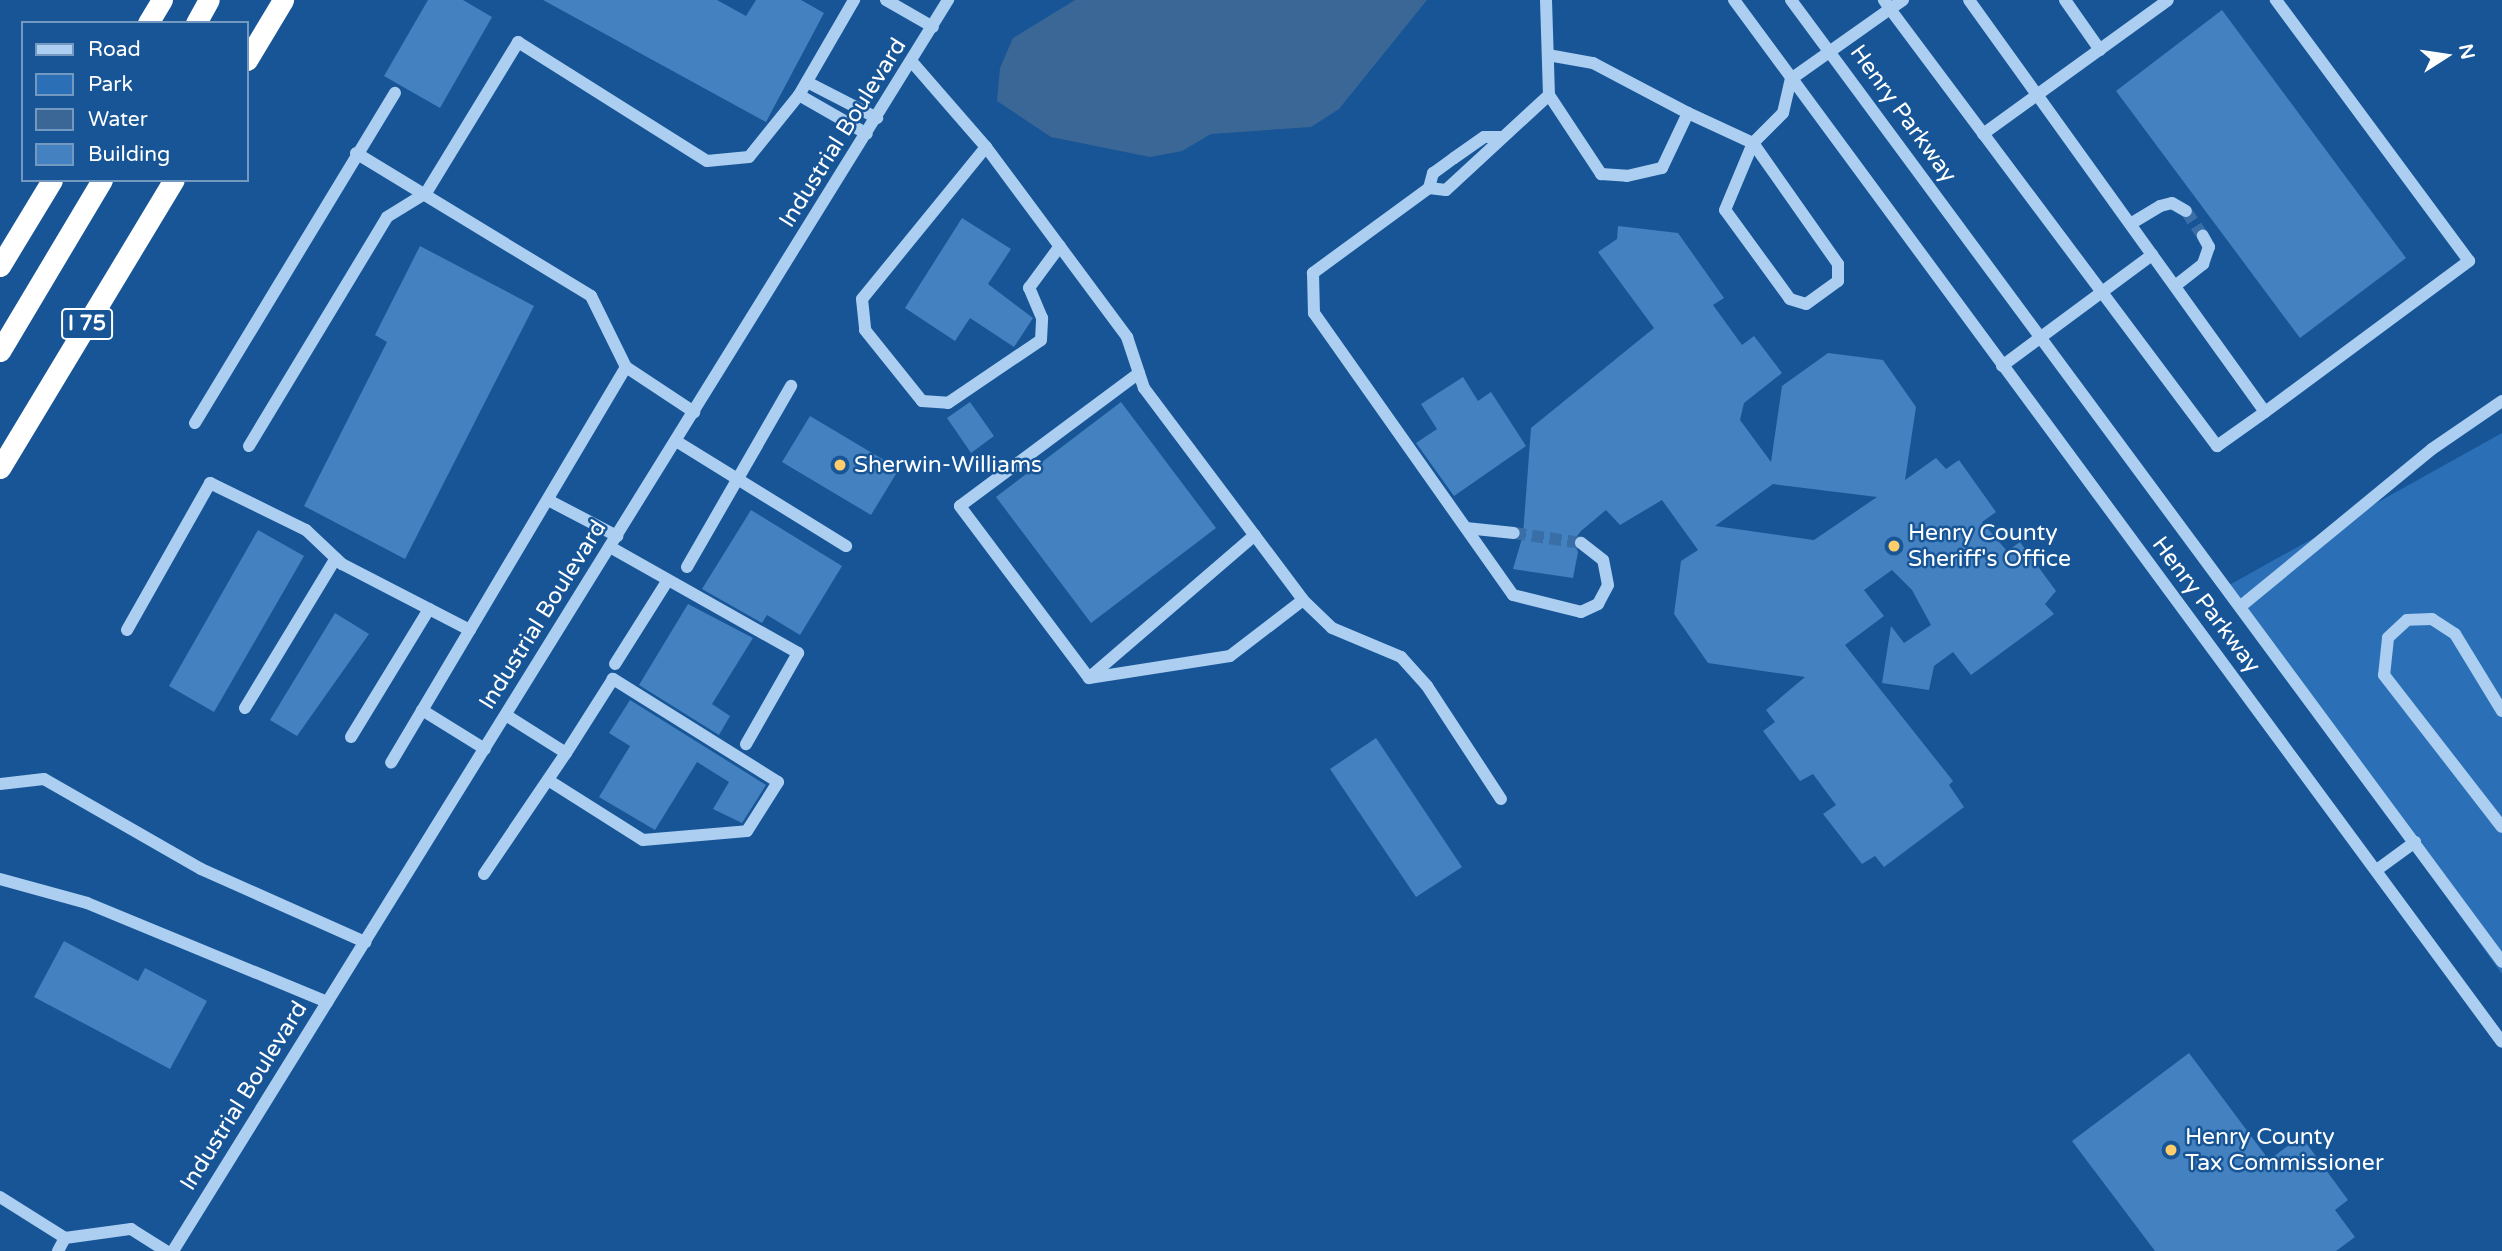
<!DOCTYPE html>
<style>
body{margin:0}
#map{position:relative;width:2502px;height:1251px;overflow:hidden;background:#175597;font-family:"Varela Round",sans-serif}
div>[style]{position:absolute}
.green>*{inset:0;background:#2b70b6}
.water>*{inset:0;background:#3b6797}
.building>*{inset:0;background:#4481c0}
.minor-tunnel>*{height:12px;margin-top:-6px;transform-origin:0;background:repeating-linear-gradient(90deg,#3a6ea7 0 12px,transparent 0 18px)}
.minor>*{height:12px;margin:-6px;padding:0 6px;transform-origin:6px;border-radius:6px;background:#abcef1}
.highway>*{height:21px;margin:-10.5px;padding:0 10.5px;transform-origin:10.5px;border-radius:10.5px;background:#fff}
.dots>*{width:19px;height:19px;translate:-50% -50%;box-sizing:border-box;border:4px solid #175597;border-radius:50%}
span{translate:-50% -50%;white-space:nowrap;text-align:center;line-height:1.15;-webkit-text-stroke:5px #175597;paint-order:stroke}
.shield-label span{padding:2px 5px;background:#175597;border:2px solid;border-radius:5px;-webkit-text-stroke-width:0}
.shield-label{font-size:21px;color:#fff;font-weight:700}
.street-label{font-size:23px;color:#fff}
.poi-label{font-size:23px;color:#fff}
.left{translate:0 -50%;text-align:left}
.legend{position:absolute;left:21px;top:21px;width:228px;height:161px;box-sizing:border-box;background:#175597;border:2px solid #7499c1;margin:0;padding:9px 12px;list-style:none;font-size:21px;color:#fff}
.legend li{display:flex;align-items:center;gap:14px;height:35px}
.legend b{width:35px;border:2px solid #7499c1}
.north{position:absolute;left:2411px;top:21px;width:70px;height:70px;-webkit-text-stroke:5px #175597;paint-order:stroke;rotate:78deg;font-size:19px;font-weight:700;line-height:28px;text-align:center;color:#fff}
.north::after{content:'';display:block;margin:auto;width:24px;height:32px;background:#fff;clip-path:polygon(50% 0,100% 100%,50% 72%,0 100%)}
</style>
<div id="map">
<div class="green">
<i style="clip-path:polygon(2502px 433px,2502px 974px,2224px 588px)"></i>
</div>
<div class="water">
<i style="clip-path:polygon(1075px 0,1427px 0,1339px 109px,1311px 127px,1211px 134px,1182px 151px,1150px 157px,1051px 137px,997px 101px,1000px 68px,1013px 38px)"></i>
</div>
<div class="building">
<i style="clip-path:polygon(428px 0,463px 0,492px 17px,440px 108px,384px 76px)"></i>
<i style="clip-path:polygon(543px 0,717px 0,746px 16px,756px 0,801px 0,824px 13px,766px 122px)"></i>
<i style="clip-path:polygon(2222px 10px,2406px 258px,2300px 338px,2116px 91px)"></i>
<i style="clip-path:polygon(962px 218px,1011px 249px,988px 284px,1033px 318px,1014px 347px,970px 318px,955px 341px,905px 308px)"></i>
<i style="clip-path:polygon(evenodd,1618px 226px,1678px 233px,1724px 298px,1713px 305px,1742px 345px,1754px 336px,1782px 373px,1744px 403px,1740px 420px,1771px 462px,1782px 386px,1828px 353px,1883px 360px,1916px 407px,1905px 480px,1936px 458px,1946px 469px,1959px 460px,1996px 512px,1982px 522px,2007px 551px,2020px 542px,2056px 591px,2045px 604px,2054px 614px,1971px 675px,1953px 652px,1934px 666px,1929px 690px,1882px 683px,1891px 626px,1904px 643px,1931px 625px,1912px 590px,1892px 570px,1864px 590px,1884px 616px,1845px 645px,1953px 781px,1949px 785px,1964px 807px,1884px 867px,1875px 856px,1862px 864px,1823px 814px,1836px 805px,1813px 774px,1800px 781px,1763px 731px,1775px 722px,1766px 710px,1805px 677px,1708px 663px,1674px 614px,1681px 561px,1698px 550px,1662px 500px,1620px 525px,1606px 510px,1581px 531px,1573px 541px,1578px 552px,1573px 578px,1513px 569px,1523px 535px,1531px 428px,1654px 328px,1598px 252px,1617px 239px,1618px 226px,1773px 484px,1788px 486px,1877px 497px,1814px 540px,1715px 526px,1773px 484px)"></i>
<i style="clip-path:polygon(420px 246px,534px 306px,405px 559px,304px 506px,387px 342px,375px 335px)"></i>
<i style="clip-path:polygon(1463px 377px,1478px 401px,1491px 392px,1526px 446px,1454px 496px,1416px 443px,1437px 429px,1421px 404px)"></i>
<i style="clip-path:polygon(970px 402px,994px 436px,971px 453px,947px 418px)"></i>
<i style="clip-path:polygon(1121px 402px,1216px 528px,1091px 623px,996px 497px)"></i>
<i style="clip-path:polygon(810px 416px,899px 469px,871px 515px,782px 462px)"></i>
<i style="clip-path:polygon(751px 510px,842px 566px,800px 635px,767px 615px,762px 623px,702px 589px)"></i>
<i style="clip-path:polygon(258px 530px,304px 556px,214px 712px,169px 686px)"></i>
<i style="clip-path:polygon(688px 604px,753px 638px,712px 704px,730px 716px,719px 735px,639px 685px)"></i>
<i style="clip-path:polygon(335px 613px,369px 634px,297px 736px,270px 720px)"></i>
<i style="clip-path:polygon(630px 700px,766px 785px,742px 823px,713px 809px,729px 782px,697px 762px,655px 830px,599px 797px,630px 746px,609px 733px)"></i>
<i style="clip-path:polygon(1376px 738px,1462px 867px,1416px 897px,1330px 769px)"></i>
<i style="clip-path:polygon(64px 941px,138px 981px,145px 968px,207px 1001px,170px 1069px,34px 997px)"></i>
<i style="clip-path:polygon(2189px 1053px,2269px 1160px,2301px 1136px,2348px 1200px,2335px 1210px,2355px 1237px,2336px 1251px,2155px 1251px,2072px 1141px)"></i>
</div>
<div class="minor-tunnel">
<i style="left:2186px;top:211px;width:30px;rotate:56deg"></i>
<i style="left:1514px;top:533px;width:68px;rotate:8.5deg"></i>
</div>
<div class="minor">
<i style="left:886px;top:0;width:54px;rotate:29.9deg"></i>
<i style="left:1546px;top:0;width:95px;rotate:88.2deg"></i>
<i style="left:1549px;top:95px;width:95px;rotate:56.6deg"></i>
<i style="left:1601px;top:174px;width:26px;rotate:4deg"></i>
<i style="left:1627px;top:176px;width:36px;rotate:-13deg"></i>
<i style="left:1662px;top:168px;width:61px;rotate:-64.7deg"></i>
<i style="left:1688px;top:113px;width:72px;rotate:24.8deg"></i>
<i style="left:1753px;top:143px;width:42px;rotate:-45deg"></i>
<i style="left:1783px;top:113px;width:35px;rotate:-77deg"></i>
<i style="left:1791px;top:79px;width:121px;rotate:-35.3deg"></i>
<i style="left:1890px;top:9px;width:11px;rotate:-124deg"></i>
<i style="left:1734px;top:0;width:1294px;rotate:53.61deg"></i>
<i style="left:1791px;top:0;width:1196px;rotate:53.53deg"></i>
<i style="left:1903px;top:0;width:16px;rotate:145deg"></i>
<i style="left:1890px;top:9px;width:546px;rotate:53.19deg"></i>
<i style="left:2217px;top:446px;width:59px;rotate:-35.3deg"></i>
<i style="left:2265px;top:412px;width:507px;rotate:-125.7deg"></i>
<i style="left:2065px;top:0;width:61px;rotate:55deg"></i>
<i style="left:1548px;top:55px;width:46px;rotate:10.1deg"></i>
<i style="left:1593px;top:63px;width:107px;rotate:27.8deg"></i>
<i style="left:912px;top:62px;width:113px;rotate:49deg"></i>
<i style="left:986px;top:147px;width:237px;rotate:53.4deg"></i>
<i style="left:1127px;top:337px;width:54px;rotate:71.6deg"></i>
<i style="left:1144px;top:388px;width:265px;rotate:53.1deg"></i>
<i style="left:1303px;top:600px;width:92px;rotate:142.5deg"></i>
<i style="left:1230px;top:656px;width:143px;rotate:171.1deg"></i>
<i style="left:1089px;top:678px;width:215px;rotate:-126.9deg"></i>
<i style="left:960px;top:506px;width:223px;rotate:-36.6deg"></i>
<i style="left:807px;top:82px;width:79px;rotate:27.2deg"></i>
<i style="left:799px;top:95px;width:78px;rotate:29.8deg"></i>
<i style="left:1983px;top:134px;width:228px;rotate:-35.9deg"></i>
<i style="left:1500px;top:137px;width:16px;rotate:180deg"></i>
<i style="left:1484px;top:137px;width:37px;rotate:145deg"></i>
<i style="left:1454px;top:158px;width:26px;rotate:144deg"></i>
<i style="left:1433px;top:173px;width:16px;rotate:105deg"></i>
<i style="left:1429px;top:188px;width:17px;rotate:7deg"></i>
<i style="left:1446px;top:190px;width:140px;rotate:-42.7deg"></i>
<i style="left:1753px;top:143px;width:148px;rotate:54.9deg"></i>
<i style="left:1838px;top:264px;width:17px;rotate:90deg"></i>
<i style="left:1838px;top:281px;width:39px;rotate:144deg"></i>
<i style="left:1806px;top:304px;width:17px;rotate:-163deg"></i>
<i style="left:1790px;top:299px;width:110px;rotate:-126.1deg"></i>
<i style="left:1725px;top:210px;width:73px;rotate:-67.3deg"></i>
<i style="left:986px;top:147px;width:196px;rotate:129.2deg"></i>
<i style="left:862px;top:299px;width:31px;rotate:84deg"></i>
<i style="left:865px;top:330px;width:91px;rotate:51.2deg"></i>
<i style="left:922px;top:401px;width:26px;rotate:4deg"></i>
<i style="left:948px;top:403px;width:112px;rotate:-34.1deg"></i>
<i style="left:1041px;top:340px;width:22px;rotate:-87deg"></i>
<i style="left:1042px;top:318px;width:33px;rotate:-113deg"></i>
<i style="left:1029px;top:288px;width:52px;rotate:-53.6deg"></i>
<i style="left:356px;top:153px;width:275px;rotate:31.3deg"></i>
<i style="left:591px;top:296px;width:79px;rotate:63.8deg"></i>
<i style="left:626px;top:367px;width:460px;rotate:120.7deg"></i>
<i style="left:1429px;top:188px;width:144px;rotate:143.8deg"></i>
<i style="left:1313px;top:273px;width:40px;rotate:88.6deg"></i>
<i style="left:1314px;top:313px;width:345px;rotate:54.8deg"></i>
<i style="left:1513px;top:595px;width:70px;rotate:14deg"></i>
<i style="left:1581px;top:612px;width:19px;rotate:-25deg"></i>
<i style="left:1598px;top:604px;width:21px;rotate:-62deg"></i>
<i style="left:1608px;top:585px;width:25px;rotate:-101deg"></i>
<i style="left:1603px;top:560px;width:28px;rotate:-142deg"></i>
<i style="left:2132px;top:223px;width:33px;rotate:-31deg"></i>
<i style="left:2160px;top:206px;width:12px;rotate:-14deg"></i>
<i style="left:2172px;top:203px;width:16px;rotate:30deg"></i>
<i style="left:2175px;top:286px;width:36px;rotate:-38deg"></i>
<i style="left:2203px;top:264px;width:18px;rotate:-71deg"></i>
<i style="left:2209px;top:247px;width:13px;rotate:-119deg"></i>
<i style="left:2002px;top:366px;width:187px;rotate:-36.5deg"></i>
<i style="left:626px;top:367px;width:82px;rotate:33.5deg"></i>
<i style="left:2265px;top:412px;width:254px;rotate:-36.5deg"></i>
<i style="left:2469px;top:261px;width:325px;rotate:-126.5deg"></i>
<i style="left:195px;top:423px;width:386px;rotate:-58.8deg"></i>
<i style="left:676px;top:441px;width:200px;rotate:31.7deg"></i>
<i style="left:249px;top:446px;width:267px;rotate:-58.9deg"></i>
<i style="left:387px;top:217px;width:46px;rotate:-31.6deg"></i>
<i style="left:426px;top:193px;width:177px;rotate:-58.6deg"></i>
<i style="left:518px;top:42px;width:223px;rotate:32.2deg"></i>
<i style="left:707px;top:161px;width:42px;rotate:-5.4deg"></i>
<i style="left:749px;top:157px;width:80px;rotate:-51.1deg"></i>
<i style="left:799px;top:95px;width:110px;rotate:-59.9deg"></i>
<i style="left:550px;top:501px;width:76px;rotate:27.6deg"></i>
<i style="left:1466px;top:528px;width:48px;rotate:5.9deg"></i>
<i style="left:610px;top:547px;width:216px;rotate:29.4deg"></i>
<i style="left:798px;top:653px;width:105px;rotate:119.7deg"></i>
<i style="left:687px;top:567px;width:209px;rotate:-60.1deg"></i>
<i style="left:1303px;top:600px;width:40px;rotate:44deg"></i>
<i style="left:1332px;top:628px;width:75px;rotate:22.8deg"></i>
<i style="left:1401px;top:657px;width:39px;rotate:48deg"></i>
<i style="left:1427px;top:686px;width:135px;rotate:56.8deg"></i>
<i style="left:2241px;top:606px;width:247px;rotate:-39.4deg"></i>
<i style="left:2432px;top:449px;width:85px;rotate:-34.4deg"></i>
<i style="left:127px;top:630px;width:169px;rotate:-60.5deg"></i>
<i style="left:210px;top:483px;width:107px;rotate:26.1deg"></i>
<i style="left:306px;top:530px;width:50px;rotate:43.4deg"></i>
<i style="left:342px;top:564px;width:144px;rotate:27.3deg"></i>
<i style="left:615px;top:664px;width:99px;rotate:-57.8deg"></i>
<i style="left:1091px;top:676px;width:216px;rotate:-40.7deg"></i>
<i style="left:245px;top:708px;width:175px;rotate:-58.8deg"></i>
<i style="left:422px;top:710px;width:74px;rotate:31.8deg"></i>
<i style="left:2502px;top:711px;width:90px;rotate:-121.4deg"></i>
<i style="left:2455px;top:634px;width:27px;rotate:-147deg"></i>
<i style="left:2432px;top:619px;width:25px;rotate:178deg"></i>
<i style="left:2407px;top:620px;width:26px;rotate:137deg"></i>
<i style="left:2388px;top:638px;width:37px;rotate:96deg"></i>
<i style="left:2384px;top:675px;width:192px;rotate:52.2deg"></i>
<i style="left:351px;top:737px;width:150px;rotate:-58.6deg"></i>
<i style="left:548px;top:780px;width:112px;rotate:32.3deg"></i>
<i style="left:643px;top:840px;width:104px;rotate:-4.9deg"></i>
<i style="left:747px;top:831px;width:58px;rotate:-57.7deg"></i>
<i style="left:778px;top:782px;width:195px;rotate:-148deg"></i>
<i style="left:613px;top:679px;width:88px;rotate:122.4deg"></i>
<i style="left:0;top:784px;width:44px;rotate:-6.5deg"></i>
<i style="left:44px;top:779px;width:181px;rotate:29.8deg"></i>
<i style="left:201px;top:869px;width:180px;rotate:24deg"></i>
<i style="left:2378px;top:869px;width:46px;rotate:-36.1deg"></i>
<i style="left:484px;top:874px;width:146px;rotate:-55.9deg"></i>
<i style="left:566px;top:753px;width:71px;rotate:-147.7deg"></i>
<i style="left:0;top:879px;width:90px;rotate:15.4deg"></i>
<i style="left:87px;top:903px;width:260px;rotate:22.4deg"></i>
<i style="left:0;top:1197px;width:77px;rotate:32.2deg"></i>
<i style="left:65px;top:1238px;width:67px;rotate:-7.8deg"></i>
<i style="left:131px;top:1229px;width:41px;rotate:32.2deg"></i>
<i style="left:58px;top:1251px;width:15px;rotate:-62deg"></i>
<i style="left:173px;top:1251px;width:1472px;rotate:-58.22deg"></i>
</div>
<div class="highway">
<i style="left:148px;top:23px;width:27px;rotate:-59deg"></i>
<i style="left:196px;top:23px;width:26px;rotate:-61deg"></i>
<i style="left:247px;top:60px;width:70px;rotate:-59deg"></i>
<i style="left:0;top:266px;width:100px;rotate:-58.8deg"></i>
<i style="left:0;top:351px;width:199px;rotate:-59.2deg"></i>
<i style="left:0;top:468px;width:336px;rotate:-58.9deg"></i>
</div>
<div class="dots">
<i style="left:840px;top:465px;background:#ffce6b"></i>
<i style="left:1894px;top:546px;background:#ffce6b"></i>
<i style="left:2171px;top:1150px;background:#ffce6b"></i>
</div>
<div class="shield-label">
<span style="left:87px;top:324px">I 75</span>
</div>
<div class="street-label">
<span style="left:1903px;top:114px;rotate:54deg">Henry Parkway</span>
<span style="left:843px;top:133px;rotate:-58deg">Industrial Boulevard</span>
<span style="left:2206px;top:605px;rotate:53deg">Henry Parkway</span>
<span style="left:543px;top:615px;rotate:-58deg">Industrial Boulevard</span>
<span style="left:244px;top:1096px;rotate:-58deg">Industrial Boulevard</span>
</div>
<div class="poi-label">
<span class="left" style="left:854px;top:465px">Sherwin-Williams</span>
<span class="left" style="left:1908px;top:546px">Henry County<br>Sheriff's Office</span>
<span class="left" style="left:2185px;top:1150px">Henry County<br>Tax Commissioner</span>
</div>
<ul class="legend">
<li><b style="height:9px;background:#abcef1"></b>Road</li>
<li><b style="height:19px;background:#2b70b6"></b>Park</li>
<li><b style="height:19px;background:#3b6797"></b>Water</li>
<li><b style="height:19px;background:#4481c0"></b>Building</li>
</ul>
<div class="north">N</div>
</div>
